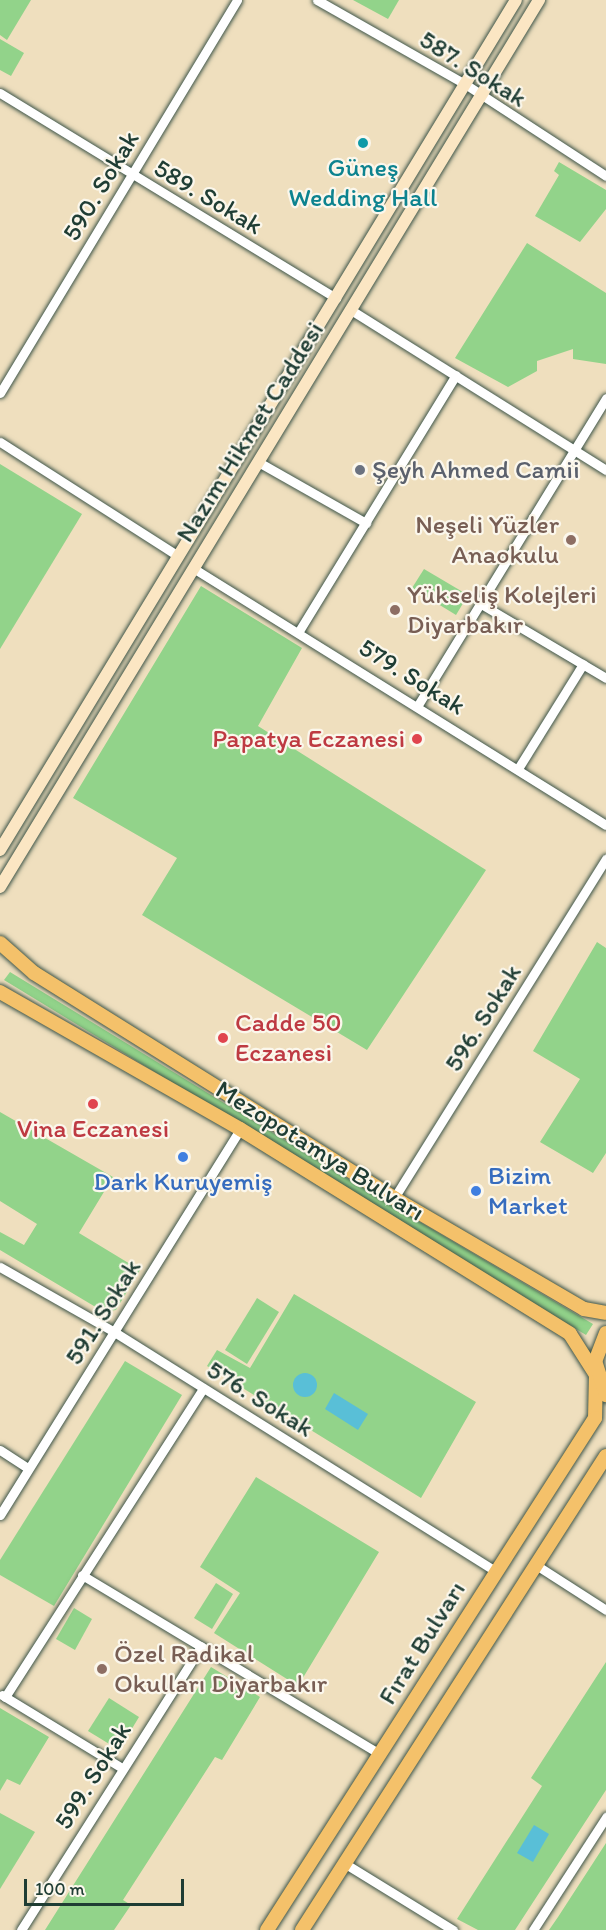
<!DOCTYPE html>
<meta charset="utf-8">
<style>
body{margin:0}
#map{position:relative;width:606px;height:1930px;overflow:hidden;background:#efdfbe;font-family:Itim,sans-serif}
div>[style]{position:absolute}
.green>*{inset:0;background:#92d38a}
.water>*{inset:0;background:#59bfd7}
.round{border-radius:50%}
.roads{filter:drop-shadow(0 0 2px #3e5549) drop-shadow(0 0 2px #3e5549)}
.minor>*{height:9px;margin:-4.5px;padding:0 4.5px;transform-origin:4.5px;border-radius:4.5px;background:#fff}
.secondary>*{height:12px;margin:-6px;padding:0 6px;transform-origin:6px;border-radius:6px;background:#fbe6c3}
.primary>*{height:14px;margin:-7px;padding:0 7px;transform-origin:7px;border-radius:7px;background:#f4c16a}
.dots>*{width:16px;height:16px;translate:-50% -50%;box-sizing:border-box;border:3px solid #fbf7ec;border-radius:50%}
span{translate:-50% -50%;white-space:nowrap;text-align:center;line-height:1.15;-webkit-text-stroke:4.5px #fbf7ec;paint-order:stroke}
.street-label{font-size:26px;color:#1f3d34}
.culture-label{font-size:26px;color:#0d838f}
.worship-label{font-size:26px;color:#5b616d}
.left{translate:0 -50%;text-align:left}
.education-label{font-size:26px;color:#785e54}
.right{translate:-100% -50%;text-align:right}
.health-label{font-size:26px;color:#be3a42}
.shop-label{font-size:26px;color:#366cbe}
.scale{position:absolute;left:24px;top:1879px;width:160px;height:27px;box-sizing:border-box;border:3px solid #1f3d34;border-top:0;padding-left:8px;font-size:18px;line-height:21px;white-space:nowrap;color:#1f3d34;-webkit-text-stroke:4px #fbf7ec;paint-order:stroke}
</style>
<div id="map">
<div class="green">
<i style="clip-path:polygon(0 0,31px 0,7px 40px,0 35px)"></i>
<i style="clip-path:polygon(353px 0,399px 0,388px 19px)"></i>
<i style="clip-path:polygon(0 39px,24px 53px,11px 76px,0 70px)"></i>
<i style="clip-path:polygon(559px 162px,606px 190px,606px 209px,580px 242px,535px 216px,559px 175px,554px 171px)"></i>
<i style="clip-path:polygon(527px 243px,606px 293px,606px 364px,573px 359px,573px 349px,537px 361px,537px 371px,508px 387px,455px 358px)"></i>
<i style="clip-path:polygon(0 464px,82px 514px,0 649px)"></i>
<i style="clip-path:polygon(424px 569px,468px 595px,456px 615px,412px 588px)"></i>
<i style="clip-path:polygon(201px 586px,302px 648px,258px 726px,486px 870px,367px 1050px,142px 915px,177px 858px,73px 798px)"></i>
<i style="clip-path:polygon(597px 942px,606px 948px,606px 1153px,593px 1173px,540px 1142px,580px 1079px,533px 1051px)"></i>
<i style="clip-path:polygon(10px 972px,391px 1205px,593px 1324px,586px 1335px,4px 980px)"></i>
<i style="clip-path:polygon(0 1112px,113px 1177px,79px 1233px,140px 1270px,116px 1310px,104px 1312px,0 1250px,0 1232px,24px 1245px,37px 1224px,0 1201px)"></i>
<i style="clip-path:polygon(294px 1294px,476px 1402px,421px 1498px,207px 1366px,217px 1350px,250px 1368px)"></i>
<i style="clip-path:polygon(257px 1298px,279px 1312px,247px 1364px,225px 1350px)"></i>
<i style="clip-path:polygon(125px 1361px,182px 1395px,54px 1606px,0 1575px,0 1560px)"></i>
<i style="clip-path:polygon(256px 1477px,379px 1552px,298px 1686px,214px 1633px,240px 1593px,200px 1567px)"></i>
<i style="clip-path:polygon(216px 1583px,233px 1594px,212px 1629px,194px 1618px)"></i>
<i style="clip-path:polygon(74px 1608px,92px 1619px,75px 1650px,56px 1639px)"></i>
<i style="clip-path:polygon(606px 1662px,606px 1790px,515px 1930px,478px 1930px,457px 1919px,542px 1786px,531px 1778px)"></i>
<i style="clip-path:polygon(211px 1667px,260px 1697px,222px 1760px,215px 1757px,123px 1900px,131px 1905px,114px 1930px,45px 1930px)"></i>
<i style="clip-path:polygon(109px 1698px,139px 1717px,119px 1750px,88px 1731px)"></i>
<i style="clip-path:polygon(0 1708px,49px 1737px,20px 1785px,7px 1779px,0 1791px)"></i>
<i style="clip-path:polygon(0 1813px,35px 1832px,0 1889px)"></i>
<i style="clip-path:polygon(606px 1843px,606px 1930px,549px 1930px,558px 1917px)"></i>
</div>
<div class="water">
<i class="round" style="left:293px;top:1373px;width:24px;height:24px"></i>
<i style="clip-path:polygon(334px 1393px,368px 1414px,358px 1430px,325px 1409px)"></i>
<i style="clip-path:polygon(534px 1825px,549px 1834px,533px 1862px,517px 1853px)"></i>
</div>
<div class="roads">
<div class="minor">
<i style="left:317px;top:0;width:170px;rotate:29.6deg"></i>
<i style="left:465px;top:84px;width:168px;rotate:33.1deg"></i>
<i style="left:0;top:93px;width:394px;rotate:31.4deg"></i>
<i style="left:351px;top:310px;width:301px;rotate:32.1deg"></i>
<i style="left:0;top:393px;width:459px;rotate:-58.9deg"></i>
<i style="left:0;top:442px;width:211px;rotate:32.6deg"></i>
<i style="left:260px;top:463px;width:122px;rotate:29.5deg"></i>
<i style="left:193px;top:568px;width:486px;rotate:31.9deg"></i>
<i style="left:481px;top:604px;width:145px;rotate:30.6deg"></i>
<i style="left:299px;top:631px;width:300px;rotate:-58.5deg"></i>
<i style="left:418px;top:705px;width:360px;rotate:-58.5deg"></i>
<i style="left:519px;top:767px;width:121px;rotate:-58.1deg"></i>
<i style="left:394px;top:1198px;width:400px;rotate:-58deg"></i>
<i style="left:0;top:1267px;width:133px;rotate:29.6deg"></i>
<i style="left:116px;top:1333px;width:448px;rotate:32.1deg"></i>
<i style="left:0;top:1450px;width:33px;rotate:33deg"></i>
<i style="left:0;top:1515px;width:455px;rotate:-58.1deg"></i>
<i style="left:536px;top:1565px;width:83px;rotate:32.7deg"></i>
<i style="left:82px;top:1575px;width:348px;rotate:31deg"></i>
<i style="left:2px;top:1695px;width:140px;rotate:31.3deg"></i>
<i style="left:5px;top:1697px;width:367px;rotate:-57.3deg"></i>
<i style="left:344px;top:1863px;width:128px;rotate:31.6deg"></i>
<i style="left:21px;top:1930px;width:336px;rotate:-57.6deg"></i>
<i style="left:533px;top:1930px;width:135px;rotate:-57.1deg"></i>
</div>
<div class="secondary">
<i style="left:0;top:850px;width:994px;rotate:-58.74deg"></i>
<i style="left:0;top:887px;width:1038px;rotate:-58.71deg"></i>
</div>
<div class="primary">
<i style="left:0;top:943px;width:45px;rotate:41.4deg"></i>
<i style="left:34px;top:973px;width:425px;rotate:32deg"></i>
<i style="left:394px;top:1198px;width:220px;rotate:30.3deg"></i>
<i style="left:584px;top:1309px;width:22px;rotate:10deg"></i>
<i style="left:0;top:992px;width:276px;rotate:29.7deg"></i>
<i style="left:240px;top:1129px;width:388px;rotate:31.8deg"></i>
<i style="left:570px;top:1334px;width:49px;rotate:57.6deg"></i>
<i style="left:596px;top:1375px;width:43px;rotate:91.3deg"></i>
<i style="left:595px;top:1418px;width:608px;rotate:122.64deg"></i>
<i style="left:606px;top:1333px;width:30px;rotate:111deg"></i>
<i style="left:595px;top:1361px;width:36px;rotate:72deg"></i>
<i style="left:302px;top:1930px;width:563px;rotate:-57.33deg"></i>
</div>
</div>
<div class="dots">
<i style="left:363px;top:143px;background:#0f9aa8"></i>
<i style="left:360px;top:470px;background:#6b7280"></i>
<i style="left:571px;top:540px;background:#8d6e63"></i>
<i style="left:395px;top:610px;background:#8d6e63"></i>
<i style="left:417px;top:739px;background:#e0444e"></i>
<i style="left:223px;top:1038px;background:#e0444e"></i>
<i style="left:93px;top:1104px;background:#e0444e"></i>
<i style="left:183px;top:1157px;background:#3f7fe0"></i>
<i style="left:476px;top:1191px;background:#3f7fe0"></i>
<i style="left:102px;top:1669px;background:#8d6e63"></i>
</div>
<div class="street-label">
<span style="left:473px;top:69px;rotate:32deg">587. Sokak</span>
<span style="left:101px;top:186px;rotate:-59deg">590. Sokak</span>
<span style="left:208px;top:197px;rotate:31deg">589. Sokak</span>
<span style="left:250px;top:432px;rotate:-58deg">Nazım Hikmet Caddesi</span>
<span style="left:412px;top:677px;rotate:32deg">579. Sokak</span>
<span style="left:483px;top:1018px;rotate:-58deg">596. Sokak</span>
<span style="left:320px;top:1151px;rotate:32deg">Mezopotamya Bulvarı</span>
<span style="left:103px;top:1312px;rotate:-58deg">591. Sokak</span>
<span style="left:260px;top:1399px;rotate:32deg">576. Sokak</span>
<span style="left:422px;top:1643px;rotate:-58deg">Fırat Bulvarı</span>
<span style="left:93px;top:1776px;rotate:-58deg">599. Sokak</span>
</div>
<div class="culture-label">
<span style="left:363px;top:183px">Güneş<br>Wedding Hall</span>
</div>
<div class="worship-label">
<span class="left" style="left:372px;top:470px">Şeyh Ahmed Camii</span>
</div>
<div class="education-label">
<span class="right" style="left:559px;top:540px">Neşeli Yüzler<br>Anaokulu</span>
<span class="left" style="left:407px;top:610px">Yükseliş Kolejleri<br>Diyarbakır</span>
<span class="left" style="left:114px;top:1669px">Özel Radikal<br>Okulları Diyarbakır</span>
</div>
<div class="health-label">
<span class="right" style="left:405px;top:739px">Papatya Eczanesi</span>
<span class="left" style="left:235px;top:1038px">Cadde 50<br>Eczanesi</span>
<span style="left:93px;top:1129px">Vina Eczanesi</span>
</div>
<div class="shop-label">
<span class="left" style="left:488px;top:1191px">Bizim<br>Market</span>
<span style="left:183px;top:1182px">Dark Kuruyemiş</span>
</div>
<div class="scale">100 m</div>
</div>
